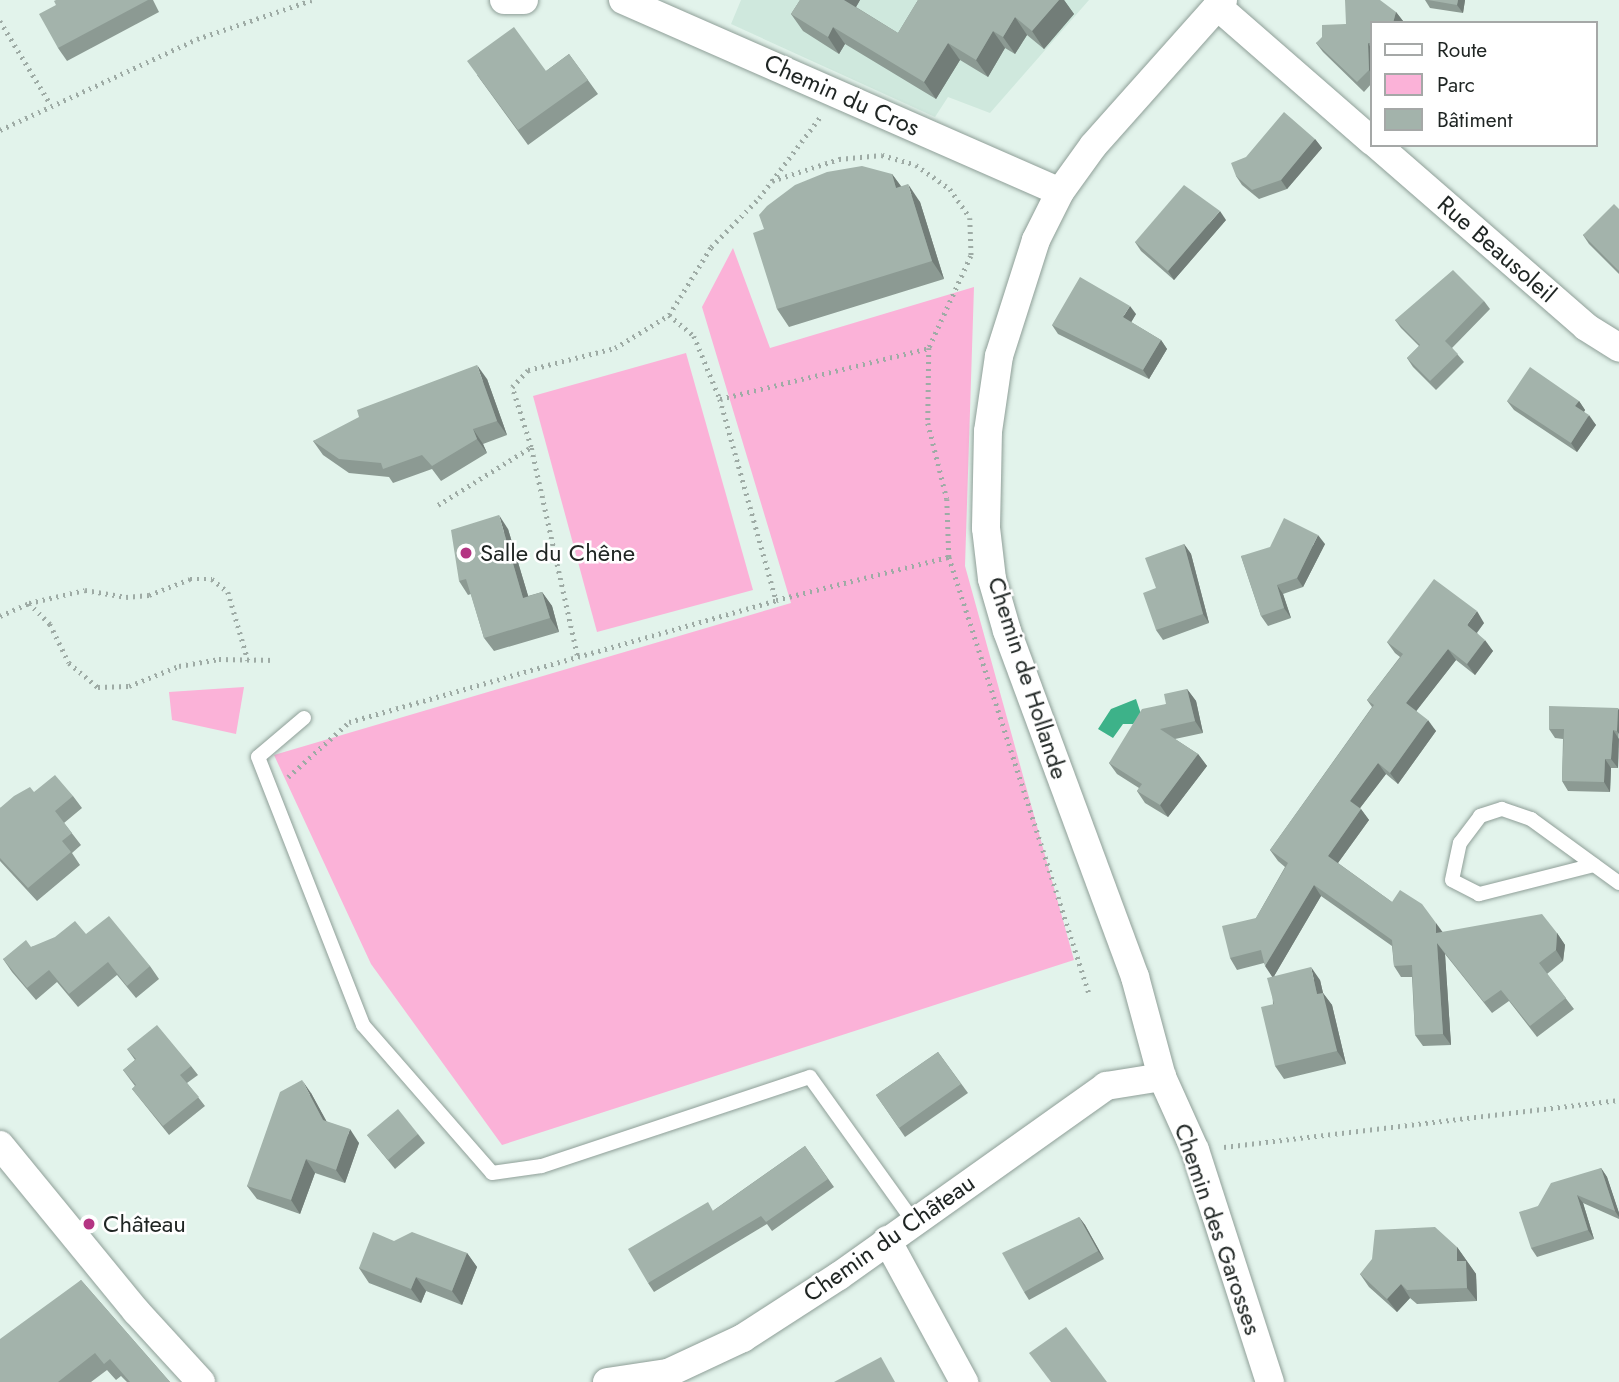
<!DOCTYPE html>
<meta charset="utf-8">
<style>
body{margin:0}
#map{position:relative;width:1619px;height:1382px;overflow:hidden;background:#e2f3eb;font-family:Jost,sans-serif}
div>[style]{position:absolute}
.built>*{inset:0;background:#cfe8dd}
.green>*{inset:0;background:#fbb2d8}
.water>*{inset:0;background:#3db289}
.path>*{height:4.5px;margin-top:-2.25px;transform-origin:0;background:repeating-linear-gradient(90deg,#9eaba5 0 2px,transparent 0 7px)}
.roads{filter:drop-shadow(0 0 2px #8f9f98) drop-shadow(0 0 2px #8f9f98)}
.lane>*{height:14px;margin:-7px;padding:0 7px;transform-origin:7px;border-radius:7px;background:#fff}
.street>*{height:28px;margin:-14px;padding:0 14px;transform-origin:14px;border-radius:14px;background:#fff}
.wall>*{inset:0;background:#8c9a93}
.shaded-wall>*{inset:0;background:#727d78}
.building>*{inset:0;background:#a3b3ab}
.dots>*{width:19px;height:19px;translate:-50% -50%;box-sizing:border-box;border:4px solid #fff;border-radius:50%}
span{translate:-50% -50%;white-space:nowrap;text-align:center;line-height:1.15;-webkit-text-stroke:5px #fff;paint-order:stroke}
.street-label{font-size:24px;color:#1f2523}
.poi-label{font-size:24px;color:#1f2523}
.left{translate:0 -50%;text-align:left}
.legend{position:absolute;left:1370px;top:21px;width:228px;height:126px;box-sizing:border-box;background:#fff;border:2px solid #a5a8a7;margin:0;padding:9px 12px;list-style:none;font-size:21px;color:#1f2523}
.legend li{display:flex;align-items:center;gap:14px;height:35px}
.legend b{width:35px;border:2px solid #a5a8a7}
</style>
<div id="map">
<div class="built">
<i style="clip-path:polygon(741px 0,1089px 0,990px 113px,948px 97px,935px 117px,731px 24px)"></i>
</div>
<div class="green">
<i style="clip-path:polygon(733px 248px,770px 348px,974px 287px,965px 566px,1074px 960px,502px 1145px,371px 964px,274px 755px,791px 603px,702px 307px)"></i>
<i style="clip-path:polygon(686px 353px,753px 590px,597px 632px,533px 396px)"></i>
<i style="clip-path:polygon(244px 687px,236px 734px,172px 720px,169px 692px)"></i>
</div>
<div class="water">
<i style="clip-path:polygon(1136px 699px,1142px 717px,1133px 724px,1123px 724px,1113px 738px,1098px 729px,1111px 709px)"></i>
</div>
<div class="path">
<i style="left:0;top:21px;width:98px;rotate:58.7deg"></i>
<i style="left:0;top:130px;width:217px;rotate:-24.8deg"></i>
<i style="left:197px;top:39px;width:121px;rotate:-18.7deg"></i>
<i style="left:772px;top:181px;width:71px;rotate:-18.2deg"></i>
<i style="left:839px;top:159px;width:43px;rotate:-5.3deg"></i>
<i style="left:882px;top:155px;width:35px;rotate:16deg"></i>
<i style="left:916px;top:165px;width:42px;rotate:35.2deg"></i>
<i style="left:950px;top:189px;width:35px;rotate:55deg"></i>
<i style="left:970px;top:218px;width:38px;rotate:88deg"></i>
<i style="left:971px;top:256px;width:101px;rotate:114.5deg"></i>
<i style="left:929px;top:348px;width:75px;rotate:90.8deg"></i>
<i style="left:928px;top:423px;width:78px;rotate:76deg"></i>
<i style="left:947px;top:499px;width:58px;rotate:88deg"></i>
<i style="left:949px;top:557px;width:457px;rotate:72.2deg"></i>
<i style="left:669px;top:315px;width:33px;rotate:40deg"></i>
<i style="left:694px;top:336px;width:68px;rotate:67.6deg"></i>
<i style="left:720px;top:399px;width:209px;rotate:74.4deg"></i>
<i style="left:720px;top:399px;width:215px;rotate:-13.7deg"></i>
<i style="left:438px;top:505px;width:110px;rotate:-31.9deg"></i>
<i style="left:29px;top:603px;width:57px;rotate:-13.1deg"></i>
<i style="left:85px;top:590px;width:42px;rotate:9.7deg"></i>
<i style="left:126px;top:597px;width:23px;rotate:-5deg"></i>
<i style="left:149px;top:595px;width:44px;rotate:-21.3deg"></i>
<i style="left:190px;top:579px;width:22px"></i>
<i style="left:212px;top:579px;width:21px;rotate:39deg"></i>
<i style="left:228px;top:592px;width:71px;rotate:73.6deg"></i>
<i style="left:0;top:616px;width:32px;rotate:-24deg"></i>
<i style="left:29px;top:603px;width:30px;rotate:45deg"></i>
<i style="left:50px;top:624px;width:43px;rotate:64deg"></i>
<i style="left:69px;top:663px;width:38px;rotate:40deg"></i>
<i style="left:98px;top:687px;width:31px;rotate:-2deg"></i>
<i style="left:129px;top:686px;width:54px;rotate:-21.8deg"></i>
<i style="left:179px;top:666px;width:41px;rotate:-9.9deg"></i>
<i style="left:219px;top:659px;width:55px;rotate:1deg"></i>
<i style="left:577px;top:655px;width:213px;rotate:-102.5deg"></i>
<i style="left:531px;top:447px;width:63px;rotate:-107.6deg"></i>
<i style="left:512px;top:387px;width:23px;rotate:-47deg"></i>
<i style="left:528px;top:370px;width:90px;rotate:-14.2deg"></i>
<i style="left:615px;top:348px;width:63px;rotate:-31.4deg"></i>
<i style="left:669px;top:315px;width:80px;rotate:-58.3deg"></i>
<i style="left:711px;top:247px;width:69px;rotate:-45.6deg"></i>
<i style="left:759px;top:198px;width:101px;rotate:-53deg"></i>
<i style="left:288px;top:777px;width:82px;rotate:-42deg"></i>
<i style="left:349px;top:722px;width:444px;rotate:-15.9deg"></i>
<i style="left:776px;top:600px;width:178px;rotate:-14deg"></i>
<i style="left:1224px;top:1147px;width:398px;rotate:-6.8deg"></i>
</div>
<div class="roads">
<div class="lane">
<i style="left:304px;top:718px;width:60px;rotate:139.7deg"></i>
<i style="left:258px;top:757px;width:288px;rotate:68.6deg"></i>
<i style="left:363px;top:1025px;width:196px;rotate:48.9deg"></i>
<i style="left:492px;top:1173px;width:50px;rotate:-8deg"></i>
<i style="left:542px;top:1166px;width:282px;rotate:-18.4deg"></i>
<i style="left:810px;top:1077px;width:177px;rotate:54.4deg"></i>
<i style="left:1594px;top:865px;width:119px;rotate:165.8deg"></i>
<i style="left:1479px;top:894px;width:30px;rotate:-153deg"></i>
<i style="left:1452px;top:880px;width:38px;rotate:-78deg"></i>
<i style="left:1460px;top:843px;width:34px;rotate:-53deg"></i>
<i style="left:1480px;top:816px;width:23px;rotate:-18deg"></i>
<i style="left:1502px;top:809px;width:31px;rotate:19deg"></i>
<i style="left:1531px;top:819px;width:109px;rotate:36deg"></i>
</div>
<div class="street">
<i style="left:504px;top:0;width:20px"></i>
<i style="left:623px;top:0;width:477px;rotate:23.7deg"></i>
<i style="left:1223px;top:0;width:195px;rotate:131.7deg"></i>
<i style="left:1093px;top:146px;width:57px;rotate:125.7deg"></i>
<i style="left:1060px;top:192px;width:54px;rotate:116.6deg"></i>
<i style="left:1036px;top:240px;width:122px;rotate:107.7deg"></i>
<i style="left:999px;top:356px;width:76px;rotate:98.3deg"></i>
<i style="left:988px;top:431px;width:97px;rotate:91.2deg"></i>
<i style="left:986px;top:528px;width:51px;rotate:83.3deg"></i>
<i style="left:992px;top:579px;width:54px;rotate:73.9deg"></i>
<i style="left:1007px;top:631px;width:369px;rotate:69.7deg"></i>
<i style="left:1135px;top:977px;width:104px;rotate:74.9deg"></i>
<i style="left:1162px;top:1077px;width:80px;rotate:65.7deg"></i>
<i style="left:1195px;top:1150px;width:244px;rotate:72.1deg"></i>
<i style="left:1217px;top:6px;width:206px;rotate:41.1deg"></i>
<i style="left:1377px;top:145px;width:277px;rotate:41deg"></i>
<i style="left:1586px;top:327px;width:39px;rotate:32deg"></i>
<i style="left:0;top:1145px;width:215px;rotate:50.7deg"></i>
<i style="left:136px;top:1311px;width:96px;rotate:47.5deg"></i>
<i style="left:887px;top:1240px;width:162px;rotate:61.5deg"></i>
<i style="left:607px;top:1382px;width:62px;rotate:-8.4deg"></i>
<i style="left:668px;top:1373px;width:83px;rotate:-25deg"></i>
<i style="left:743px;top:1338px;width:114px;rotate:-32.9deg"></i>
<i style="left:839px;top:1276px;width:328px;rotate:-35.4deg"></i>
<i style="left:1106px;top:1086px;width:57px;rotate:-9.1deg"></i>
</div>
</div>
<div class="wall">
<i style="clip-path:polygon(56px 0,153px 0,159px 12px,67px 61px,58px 48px)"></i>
<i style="clip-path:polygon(800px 0,860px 0,856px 7px,898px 33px,918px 0,1064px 0,1074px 14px,1044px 49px,1027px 35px,1015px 54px,1005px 48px,988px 77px,960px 60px,936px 99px,845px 44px,839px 54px,803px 31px,791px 14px)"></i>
<i style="clip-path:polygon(1425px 0,1465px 0,1463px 13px,1430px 8px)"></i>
<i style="clip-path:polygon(1396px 12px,1403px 21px,1372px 23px,1372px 83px,1364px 92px,1323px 52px,1316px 43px,1346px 24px)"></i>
<i style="clip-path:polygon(569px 54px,598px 94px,528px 145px,477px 75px,546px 71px)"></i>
<i style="clip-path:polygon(1315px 139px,1322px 148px,1287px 189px,1259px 199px,1242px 185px,1236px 176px)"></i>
<i style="clip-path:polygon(892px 174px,901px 186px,920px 202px,944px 279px,789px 327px,777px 309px,764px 229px)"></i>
<i style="clip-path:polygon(1619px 209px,1619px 274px,1589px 244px,1583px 235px)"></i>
<i style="clip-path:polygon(1226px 220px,1174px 280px,1141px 251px,1135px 242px)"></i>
<i style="clip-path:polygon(1484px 301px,1490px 309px,1452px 348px,1464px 362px,1436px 390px,1413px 367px,1407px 358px,1419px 346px,1401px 328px,1395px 320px)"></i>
<i style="clip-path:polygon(1136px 314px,1131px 322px,1161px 340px,1167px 349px,1149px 379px,1058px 334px,1052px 325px)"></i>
<i style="clip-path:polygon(487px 379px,507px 435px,483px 444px,487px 453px,441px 481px,432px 469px,393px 483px,389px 477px,349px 473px,323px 455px,313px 441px)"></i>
<i style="clip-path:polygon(1507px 401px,1579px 401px,1585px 410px,1584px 412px,1596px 425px,1577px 452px,1514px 410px)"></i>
<i style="clip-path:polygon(508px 529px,528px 596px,542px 592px,552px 606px,559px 632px,494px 651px,484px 638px,471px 594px,468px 595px,459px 581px)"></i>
<i style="clip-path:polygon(1184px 544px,1191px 554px,1209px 623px,1163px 640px,1156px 630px,1156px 588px)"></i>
<i style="clip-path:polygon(1325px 544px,1303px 587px,1283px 594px,1291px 618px,1268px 626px,1261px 616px,1241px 556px)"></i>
<i style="clip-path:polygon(1484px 623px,1477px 633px,1493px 651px,1475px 675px,1456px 660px,1416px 711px,1436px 731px,1398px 784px,1386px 774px,1360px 808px,1369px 820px,1338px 863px,1392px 902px,1442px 932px,1557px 933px,1565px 945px,1563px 961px,1547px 974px,1574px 1009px,1537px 1037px,1509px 1001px,1492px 1013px,1445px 954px,1451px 1045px,1423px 1046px,1415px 1035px,1412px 977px,1401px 977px,1394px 966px,1392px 946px,1321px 896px,1274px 976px,1320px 980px,1323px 993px,1332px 1005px,1346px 1064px,1284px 1079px,1275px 1066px,1272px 976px,1264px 963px,1237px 970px,1230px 958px,1256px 918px,1285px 867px,1278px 861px,1270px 850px,1372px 707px,1367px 700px,1400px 657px,1395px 653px,1387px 642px)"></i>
<i style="clip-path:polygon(1187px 689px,1196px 701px,1203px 733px,1175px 739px,1198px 754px,1207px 766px,1168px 817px,1145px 803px,1137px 791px,1139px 788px,1117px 774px,1109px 763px,1166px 704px)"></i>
<i style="clip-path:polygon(1619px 710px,1618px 768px,1611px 768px,1610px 792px,1568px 791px,1562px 781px,1563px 739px,1555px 738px,1549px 729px)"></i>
<i style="clip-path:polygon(34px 792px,73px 796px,82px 808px,64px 823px,81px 845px,72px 853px,80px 865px,37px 901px,0 861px,0 808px)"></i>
<i style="clip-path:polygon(86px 934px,150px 966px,159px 979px,136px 998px,117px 975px,78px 1007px,57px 982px,36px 1000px,12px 972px,3px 959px,31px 947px)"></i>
<i style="clip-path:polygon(127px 1049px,191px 1066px,198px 1075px,187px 1083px,205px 1106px,169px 1135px,132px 1089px,135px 1086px,123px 1070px,135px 1060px)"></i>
<i style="clip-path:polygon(938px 1052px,968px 1093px,905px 1137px,876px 1095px)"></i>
<i style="clip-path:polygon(311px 1093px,326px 1121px,359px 1143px,345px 1183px,315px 1173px,300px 1214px,257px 1199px,247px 1186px)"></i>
<i style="clip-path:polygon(418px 1134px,425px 1143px,395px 1169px,367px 1135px)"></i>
<i style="clip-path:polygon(805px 1146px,834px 1187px,772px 1231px,767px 1224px,654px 1292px,648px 1283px,714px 1210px)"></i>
<i style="clip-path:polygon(1601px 1168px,1607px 1177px,1619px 1213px,1619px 1219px,1583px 1203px,1594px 1239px,1537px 1257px,1531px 1248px,1538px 1206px)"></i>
<i style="clip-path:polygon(1079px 1217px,1085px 1225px,1104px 1259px,1029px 1300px,1024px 1292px)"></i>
<i style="clip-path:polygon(394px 1241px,467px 1253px,477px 1267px,462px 1305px,426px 1291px,421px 1303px,369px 1283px,359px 1268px)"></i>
<i style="clip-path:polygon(1457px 1247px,1476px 1274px,1477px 1301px,1417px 1304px,1410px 1298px,1397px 1312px,1369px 1287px,1360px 1274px)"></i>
<i style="clip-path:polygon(81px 1280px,170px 1382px,127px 1382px,121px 1376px,116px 1380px,107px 1370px,91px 1382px,0 1382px)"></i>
</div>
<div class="shaded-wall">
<i style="clip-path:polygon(842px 0,860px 0,852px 14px)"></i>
<i style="clip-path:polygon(1059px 0,1064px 0,1074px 14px,1044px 49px,1032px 31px)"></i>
<i style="clip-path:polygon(1458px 0,1465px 0,1463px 13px,1457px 5px)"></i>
<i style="clip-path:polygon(1396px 12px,1403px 21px,1402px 23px,1393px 23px)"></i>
<i style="clip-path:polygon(1015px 17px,1027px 35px,1015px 54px,1003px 37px)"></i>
<i style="clip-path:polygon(833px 27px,845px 44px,839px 54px,828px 37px)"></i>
<i style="clip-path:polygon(993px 31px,1005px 48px,988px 77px,976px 60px)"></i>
<i style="clip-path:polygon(948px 43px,960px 60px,936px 99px,924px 82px)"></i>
<i style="clip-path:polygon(1368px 43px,1372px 50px,1372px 75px,1369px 70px)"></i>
<i style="clip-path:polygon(1315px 139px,1322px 148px,1287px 189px,1281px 180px)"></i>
<i style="clip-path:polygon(892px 174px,905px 192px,896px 188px)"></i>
<i style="clip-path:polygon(908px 184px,920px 202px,944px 279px,932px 261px)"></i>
<i style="clip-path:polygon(1220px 211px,1226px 220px,1174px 280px,1168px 271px)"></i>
<i style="clip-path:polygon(1130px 306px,1136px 314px,1129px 326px,1123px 317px)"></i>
<i style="clip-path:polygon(1161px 340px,1167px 349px,1149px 379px,1143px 370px)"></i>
<i style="clip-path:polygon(477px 365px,487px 379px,507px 435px,497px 421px)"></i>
<i style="clip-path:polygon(1579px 401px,1585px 410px,1582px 415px,1575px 406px)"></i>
<i style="clip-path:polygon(1589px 415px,1596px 425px,1577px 452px,1571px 443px)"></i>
<i style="clip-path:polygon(473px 429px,483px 444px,487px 453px,477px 439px)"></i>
<i style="clip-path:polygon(499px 515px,508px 529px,533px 612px,523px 598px)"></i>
<i style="clip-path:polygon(1318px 535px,1325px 544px,1303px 587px,1297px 578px)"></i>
<i style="clip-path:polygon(1184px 544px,1191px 554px,1209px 623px,1203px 614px)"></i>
<i style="clip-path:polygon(1277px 585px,1283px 594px,1291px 618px,1284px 608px)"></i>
<i style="clip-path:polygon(542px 592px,552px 606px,559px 632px,550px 618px)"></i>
<i style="clip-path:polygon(1477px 611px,1484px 623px,1474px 636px,1467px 625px)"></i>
<i style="clip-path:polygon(1485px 640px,1493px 651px,1475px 675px,1467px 664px)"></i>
<i style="clip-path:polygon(1448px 649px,1456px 660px,1414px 714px,1406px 703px)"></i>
<i style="clip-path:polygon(1187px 689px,1196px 701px,1203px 733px,1195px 721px)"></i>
<i style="clip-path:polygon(1618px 708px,1619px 710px,1619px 734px,1617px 731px)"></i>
<i style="clip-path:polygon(1428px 720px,1436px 731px,1398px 784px,1390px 773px)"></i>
<i style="clip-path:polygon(1613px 730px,1619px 739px,1618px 768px,1611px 759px)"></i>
<i style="clip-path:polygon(1198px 754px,1207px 766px,1168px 817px,1160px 805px)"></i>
<i style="clip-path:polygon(1605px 759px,1611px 768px,1610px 792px,1604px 782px)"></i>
<i style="clip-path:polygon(1378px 763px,1386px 774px,1357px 812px,1350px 801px)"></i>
<i style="clip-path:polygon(1361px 809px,1369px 820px,1335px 867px,1328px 856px)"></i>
<i style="clip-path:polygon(1314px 885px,1321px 896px,1273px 978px,1265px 966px)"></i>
<i style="clip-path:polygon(1436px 923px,1444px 934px,1436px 933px)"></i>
<i style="clip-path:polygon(1557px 933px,1565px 945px,1563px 961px,1556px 950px)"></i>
<i style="clip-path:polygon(1437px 943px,1445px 954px,1451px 1045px,1443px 1034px)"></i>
<i style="clip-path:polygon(1311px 967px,1320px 980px,1323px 993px,1332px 1005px,1346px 1064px,1337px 1051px,1317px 994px)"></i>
<i style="clip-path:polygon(302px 1080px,311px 1093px,333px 1133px,323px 1120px)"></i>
<i style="clip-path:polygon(350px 1129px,359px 1143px,345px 1183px,336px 1170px)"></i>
<i style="clip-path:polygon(306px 1159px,315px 1173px,300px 1214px,291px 1200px)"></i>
<i style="clip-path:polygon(1601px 1168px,1607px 1177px,1619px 1213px,1619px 1217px,1615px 1211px)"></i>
<i style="clip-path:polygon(1577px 1195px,1583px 1203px,1594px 1239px,1588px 1230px)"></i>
<i style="clip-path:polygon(1079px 1217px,1085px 1225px,1104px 1259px,1098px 1251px)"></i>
<i style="clip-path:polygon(1457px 1247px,1476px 1274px,1477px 1301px,1467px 1288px,1457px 1261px)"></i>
<i style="clip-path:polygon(467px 1253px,477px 1267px,462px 1305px,452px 1291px)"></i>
<i style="clip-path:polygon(416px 1277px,426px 1291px,421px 1303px,411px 1289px)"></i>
<i style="clip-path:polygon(1401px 1284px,1410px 1298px,1397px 1312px,1387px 1299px)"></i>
</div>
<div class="building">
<i style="clip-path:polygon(56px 0,148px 0,58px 48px,39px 14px,56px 5px,54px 1px)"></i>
<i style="clip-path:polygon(800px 0,844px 0,898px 33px,918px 0,1059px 0,1032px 31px,1015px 17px,1003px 37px,993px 31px,976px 60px,948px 43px,924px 82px,833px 27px,828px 37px,791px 14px)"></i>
<i style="clip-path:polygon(1345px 0,1380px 0,1396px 12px,1393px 23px,1372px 23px,1372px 43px,1368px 43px,1369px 70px,1357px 82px,1316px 43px,1322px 37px,1322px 25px,1346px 24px)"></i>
<i style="clip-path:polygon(1428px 0,1458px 0,1457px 5px)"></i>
<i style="clip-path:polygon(514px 27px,546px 71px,569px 54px,588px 80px,518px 130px,467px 61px)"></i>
<i style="clip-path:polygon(1284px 112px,1315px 139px,1281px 180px,1252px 190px,1236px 176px,1231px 163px,1246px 157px)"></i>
<i style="clip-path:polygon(862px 166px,892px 174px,896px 188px,908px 184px,932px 261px,777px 309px,753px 233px,764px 229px,759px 215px,767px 206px,795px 185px,827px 172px)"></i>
<i style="clip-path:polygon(1184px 185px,1220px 211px,1168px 271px,1135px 242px)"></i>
<i style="clip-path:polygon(1614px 204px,1619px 209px,1619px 271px,1583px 235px)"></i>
<i style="clip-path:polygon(1453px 270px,1484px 301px,1445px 341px,1458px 354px,1430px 381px,1407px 358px,1420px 345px,1395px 320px)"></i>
<i style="clip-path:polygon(1080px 277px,1130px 306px,1123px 317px,1161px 340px,1143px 370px,1052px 325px)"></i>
<i style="clip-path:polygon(477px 365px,497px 421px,473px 429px,477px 439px,432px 466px,422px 455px,383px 469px,381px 463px,339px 459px,313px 441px,359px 417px,357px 410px)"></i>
<i style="clip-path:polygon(1530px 367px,1579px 401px,1575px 406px,1589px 415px,1571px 443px,1507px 401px)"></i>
<i style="clip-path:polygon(499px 515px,523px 598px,542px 592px,550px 618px,484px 638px,466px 579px,459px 581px,451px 530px)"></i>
<i style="clip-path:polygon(1284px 518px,1318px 535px,1297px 578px,1277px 585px,1284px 608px,1261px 616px,1241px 556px,1270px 547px)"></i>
<i style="clip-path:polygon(1184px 544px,1203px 614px,1156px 630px,1143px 593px,1156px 588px,1145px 558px)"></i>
<i style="clip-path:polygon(1434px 579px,1477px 611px,1467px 625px,1485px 640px,1467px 664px,1448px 649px,1406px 703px,1428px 720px,1390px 773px,1378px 763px,1350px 801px,1361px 809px,1328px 856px,1392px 902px,1400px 890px,1422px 904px,1436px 923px,1436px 933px,1542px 914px,1557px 933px,1556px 950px,1539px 963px,1566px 998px,1530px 1026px,1501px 990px,1484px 1002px,1437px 943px,1443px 1034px,1415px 1035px,1412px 965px,1394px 966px,1392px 940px,1314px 885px,1265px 966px,1261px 950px,1230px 958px,1222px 926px,1256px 918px,1288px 863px,1270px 850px,1374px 705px,1367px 700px,1403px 654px,1387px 642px)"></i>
<i style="clip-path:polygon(1187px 689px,1195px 721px,1160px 729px,1198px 754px,1160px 805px,1137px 791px,1142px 784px,1109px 763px,1142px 709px,1166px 704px,1164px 694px)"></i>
<i style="clip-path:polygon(1549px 706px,1618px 708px,1617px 731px,1613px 730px,1611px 759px,1605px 759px,1604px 782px,1562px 781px,1564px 729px,1549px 729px)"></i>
<i style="clip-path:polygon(55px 775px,73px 796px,55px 811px,72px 833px,62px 841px,71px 852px,28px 888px,0 858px,0 808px,14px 796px,30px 787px,34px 792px)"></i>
<i style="clip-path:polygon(109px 916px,150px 966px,127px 986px,108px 962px,69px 994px,49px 970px,27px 988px,3px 959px,26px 940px,31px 947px,55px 937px,75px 921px,86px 934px)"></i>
<i style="clip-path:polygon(1311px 967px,1317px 994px,1323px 993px,1337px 1051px,1275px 1066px,1261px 1007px,1274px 1004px,1267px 978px)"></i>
<i style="clip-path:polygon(157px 1025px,191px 1066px,180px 1075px,199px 1097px,163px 1126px,132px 1089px,136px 1085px,123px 1070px,136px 1059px,127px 1049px)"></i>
<i style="clip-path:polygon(938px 1052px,961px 1084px,899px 1128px,876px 1095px)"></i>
<i style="clip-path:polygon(302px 1080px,323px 1120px,350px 1129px,336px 1170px,306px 1159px,291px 1200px,247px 1186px,280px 1092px)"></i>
<i style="clip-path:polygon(398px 1109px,418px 1134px,388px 1160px,367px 1135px)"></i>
<i style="clip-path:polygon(805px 1146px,828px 1179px,766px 1222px,761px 1216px,648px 1283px,628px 1249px,708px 1202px,713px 1211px)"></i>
<i style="clip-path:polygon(1601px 1168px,1615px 1211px,1577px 1195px,1588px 1230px,1531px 1248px,1519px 1212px,1538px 1206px,1551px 1183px)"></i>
<i style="clip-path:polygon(1079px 1217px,1098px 1251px,1024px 1292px,1002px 1253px)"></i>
<i style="clip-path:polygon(1435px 1227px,1457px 1247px,1457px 1261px,1466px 1261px,1467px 1288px,1407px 1290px,1401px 1284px,1387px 1299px,1360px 1274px,1372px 1259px,1375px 1230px)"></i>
<i style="clip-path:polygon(373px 1232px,394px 1241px,412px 1232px,467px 1253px,452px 1291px,416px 1277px,411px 1289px,359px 1268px)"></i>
<i style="clip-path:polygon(81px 1280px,170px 1382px,130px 1382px,110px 1359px,104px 1364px,95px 1353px,58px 1382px,0 1382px,0 1339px)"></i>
<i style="clip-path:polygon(1066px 1327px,1107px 1382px,1051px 1382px,1029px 1353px)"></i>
<i style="clip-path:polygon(881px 1357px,895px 1382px,834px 1382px)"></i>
</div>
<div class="dots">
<i style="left:466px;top:553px;background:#b43583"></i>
<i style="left:89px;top:1224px;background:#b43583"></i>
</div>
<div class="street-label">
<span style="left:842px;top:95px;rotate:24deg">Chemin du Cros</span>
<span style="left:1497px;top:249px;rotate:41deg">Rue Beausoleil</span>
<span style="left:1028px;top:678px;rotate:72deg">Chemin de Hollande</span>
<span style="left:1218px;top:1229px;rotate:71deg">Chemin des Garosses</span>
<span style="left:889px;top:1238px;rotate:-35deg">Chemin du Château</span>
</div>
<div class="poi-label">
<span class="left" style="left:480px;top:553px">Salle du Chêne</span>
<span class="left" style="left:103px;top:1224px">Château</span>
</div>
<ul class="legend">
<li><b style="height:9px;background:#fff"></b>Route</li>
<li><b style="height:19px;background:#fbb2d8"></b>Parc</li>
<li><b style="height:19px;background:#a3b3ab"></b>Bâtiment</li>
</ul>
</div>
